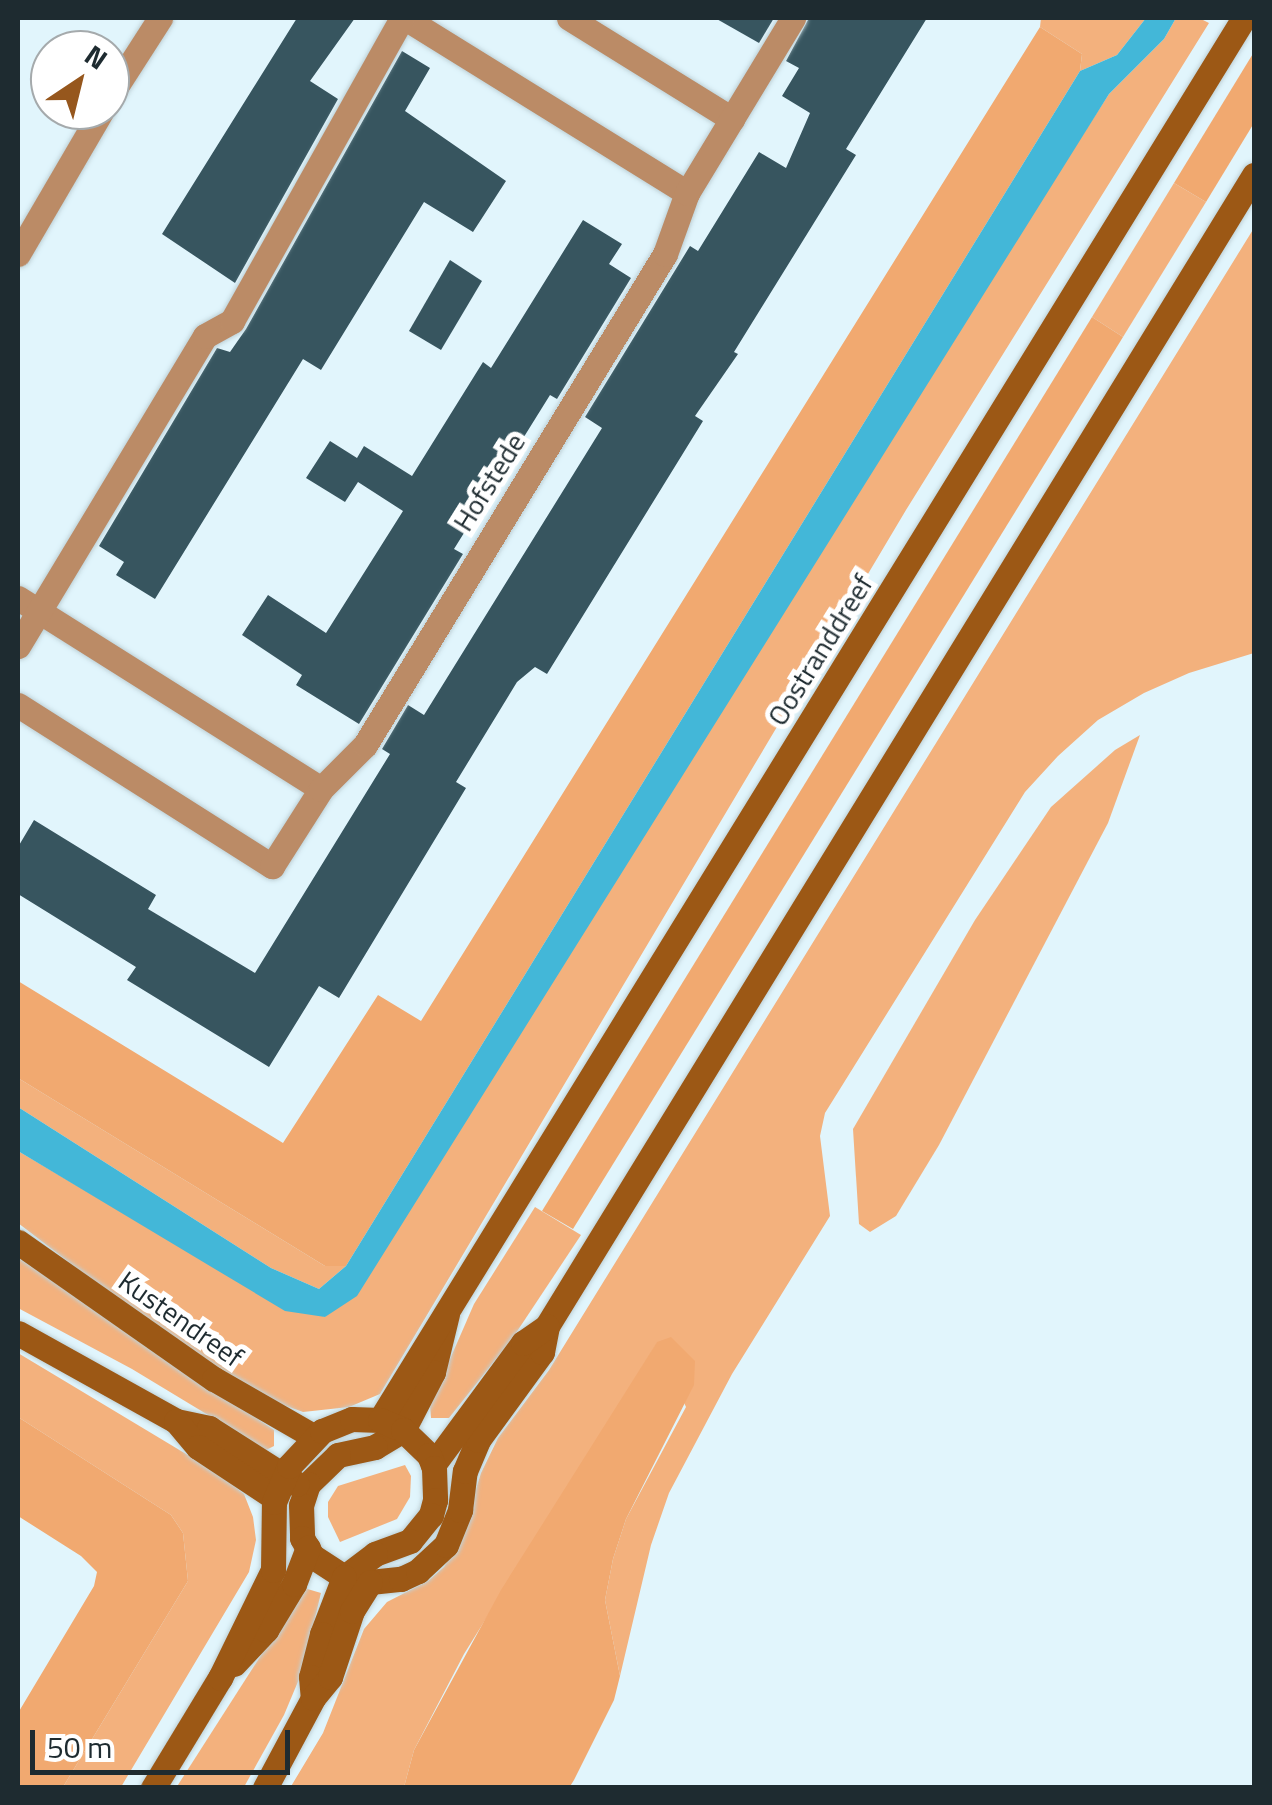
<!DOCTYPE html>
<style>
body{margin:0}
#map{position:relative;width:1272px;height:1805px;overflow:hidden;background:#e1f5fc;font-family:"Titillium Web",sans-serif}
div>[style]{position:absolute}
.green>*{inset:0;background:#f3b17d}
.forest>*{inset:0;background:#f1a970}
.water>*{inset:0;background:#43b7d8}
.building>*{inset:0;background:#37555f}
.roads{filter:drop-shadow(0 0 2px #bed1d7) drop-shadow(0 0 2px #bed1d7)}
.street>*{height:25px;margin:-12.5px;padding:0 12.5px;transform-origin:12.5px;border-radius:12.5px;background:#bb8b66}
.secondary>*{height:25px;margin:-12.5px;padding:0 12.5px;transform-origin:12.5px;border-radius:12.5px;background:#9c5815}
span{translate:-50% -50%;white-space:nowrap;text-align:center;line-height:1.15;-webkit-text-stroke:10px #fff;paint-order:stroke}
.street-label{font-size:28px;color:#1e2b30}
.frame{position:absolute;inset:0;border:20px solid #1e2b30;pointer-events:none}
.north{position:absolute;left:30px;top:30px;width:100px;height:100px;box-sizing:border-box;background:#fff;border:2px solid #a5aaac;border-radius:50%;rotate:35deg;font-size:28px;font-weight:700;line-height:40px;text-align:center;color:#1e2b30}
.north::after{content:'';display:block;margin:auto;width:35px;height:45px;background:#96571d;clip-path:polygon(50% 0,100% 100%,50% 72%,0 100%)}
.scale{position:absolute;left:30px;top:1730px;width:260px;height:45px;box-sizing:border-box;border:5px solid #1e2b30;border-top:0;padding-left:12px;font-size:30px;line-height:35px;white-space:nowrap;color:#1e2b30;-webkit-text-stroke:8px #fff;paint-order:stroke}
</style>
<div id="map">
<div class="green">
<i style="clip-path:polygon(1041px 18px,1146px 18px,1117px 55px,1080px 71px,1082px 54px,1040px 27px)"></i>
<i style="clip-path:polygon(1176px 18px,1199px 18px,1209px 23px,906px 510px,380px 1394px,349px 1407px,303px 1412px,264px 1398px,143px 1319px,18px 1223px,18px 1151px,196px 1256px,325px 1317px,1109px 94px,1164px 39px)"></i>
<i style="clip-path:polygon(1174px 183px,1206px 202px,1123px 337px,1092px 317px)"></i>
<i style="clip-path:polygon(1254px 228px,1254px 653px,1189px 673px,1144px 693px,1098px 720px,1058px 756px,1025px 792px,825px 1113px,820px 1136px,830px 1216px,732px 1374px,669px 1493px,651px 1545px,620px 1676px,605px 1600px,613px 1559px,626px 1519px,686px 1407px,657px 1343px,464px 1654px,414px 1750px,404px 1787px,290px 1788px,323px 1733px,364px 1629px,387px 1602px,428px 1581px,444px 1567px,460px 1541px,481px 1473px,498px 1438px,549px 1370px)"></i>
<i style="clip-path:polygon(1140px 735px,1108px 823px,939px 1145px,896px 1216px,870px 1232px,859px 1224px,853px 1129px,975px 920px,1051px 807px,1115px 750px)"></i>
<i style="clip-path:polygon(18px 1078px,325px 1266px,346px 1266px,319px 1289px,271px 1268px,18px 1107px)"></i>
<i style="clip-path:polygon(535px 1207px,581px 1235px,512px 1339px,449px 1418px,431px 1418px,430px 1405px,474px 1304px)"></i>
<i style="clip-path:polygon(18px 1258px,274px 1430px,274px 1446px,266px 1450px,132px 1369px,18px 1308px)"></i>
<i style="clip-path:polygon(18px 1353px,216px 1472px,244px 1494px,253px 1517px,256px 1540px,249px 1572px,121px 1787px,63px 1787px,188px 1581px,183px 1533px,171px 1515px,18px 1417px)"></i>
<i style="clip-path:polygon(405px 1465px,411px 1476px,410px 1497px,397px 1519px,340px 1542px,328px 1517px,328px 1502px,338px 1486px)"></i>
<i style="clip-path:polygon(304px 1588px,321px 1593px,302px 1672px,284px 1715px,244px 1787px,176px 1788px)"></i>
</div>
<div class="forest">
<i style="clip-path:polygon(1040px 27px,1082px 54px,1080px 71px,346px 1266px,325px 1266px,18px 1078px,18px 981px,283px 1143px,378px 995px,421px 1021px)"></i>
<i style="clip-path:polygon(1254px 52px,1254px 123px,1206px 202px,1174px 183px)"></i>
<i style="clip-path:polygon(1092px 317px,1123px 337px,573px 1229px,542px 1211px)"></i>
<i style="clip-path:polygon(671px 1337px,695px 1361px,694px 1385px,626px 1519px,613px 1559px,605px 1600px,620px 1676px,614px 1700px,574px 1780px,569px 1788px,404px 1787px,414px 1750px,501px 1590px,657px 1342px)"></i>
<i style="clip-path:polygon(18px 1417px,171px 1515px,183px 1533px,188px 1581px,63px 1787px,18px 1787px,18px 1713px,94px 1586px,97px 1572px,81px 1556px,18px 1516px)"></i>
</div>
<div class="water">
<i style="clip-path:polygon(1146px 18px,1176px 18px,1164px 39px,1109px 94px,357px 1296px,325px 1317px,285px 1311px,18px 1151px,18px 1107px,271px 1268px,319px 1289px,346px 1266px,1080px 71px,1117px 55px)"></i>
</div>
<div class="building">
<i style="clip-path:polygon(297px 18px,355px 18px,310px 81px,338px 99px,235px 283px,162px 234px)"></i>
<i style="clip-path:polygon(715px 18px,774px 18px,759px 43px)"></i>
<i style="clip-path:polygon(809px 18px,927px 18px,846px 149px,856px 155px,734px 352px,738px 354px,695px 416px,703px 421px,547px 674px,535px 667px,517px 682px,456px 782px,466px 788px,339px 998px,319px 986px,269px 1067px,127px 980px,136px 967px,18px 894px,18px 847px,34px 820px,156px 895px,148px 909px,255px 973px,390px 754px,382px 749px,408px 705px,424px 715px,602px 428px,585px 417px,690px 246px,698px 251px,759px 152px,786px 168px,810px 113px,782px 96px,799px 68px,786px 61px)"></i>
<i style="clip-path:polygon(402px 51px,430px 68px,405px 111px,506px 181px,473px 232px,424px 202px,321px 370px,303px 359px,155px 599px,116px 575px,124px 562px,99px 546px,217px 348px,230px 352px,246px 329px)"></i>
<i style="clip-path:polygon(583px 220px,622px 244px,609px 264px,631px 278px,557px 399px,550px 395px,454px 549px,463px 554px,359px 724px,296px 685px,302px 675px,242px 635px,268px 595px,326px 633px,403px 511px,358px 482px,345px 502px,306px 478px,330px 441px,357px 458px,364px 446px,412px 476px,483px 362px,491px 368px)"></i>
<i style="clip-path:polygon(450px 260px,482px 281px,441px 350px,409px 331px)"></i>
</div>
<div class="roads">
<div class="street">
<i style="left:405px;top:18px;width:332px;rotate:31.8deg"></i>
<i style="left:569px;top:18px;width:192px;rotate:31.8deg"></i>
<i style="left:110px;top:96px;width:93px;rotate:-57.3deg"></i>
<i style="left:18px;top:254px;width:167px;rotate:-59.7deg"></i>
<i style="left:18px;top:598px;width:358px;rotate:32.2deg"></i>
<i style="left:18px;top:646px;width:362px;rotate:-58.9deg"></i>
<i style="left:205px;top:336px;width:31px;rotate:-29deg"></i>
<i style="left:232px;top:321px;width:347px;rotate:-60.7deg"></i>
<i style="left:18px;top:705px;width:301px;rotate:32.4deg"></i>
<i style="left:272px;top:866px;width:91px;rotate:-57.5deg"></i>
<i style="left:321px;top:789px;width:62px;rotate:-45deg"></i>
<i style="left:365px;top:745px;width:575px;rotate:-58.58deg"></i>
<i style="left:665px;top:254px;width:65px;rotate:-70.2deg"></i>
<i style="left:687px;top:193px;width:205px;rotate:-58.8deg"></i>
</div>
<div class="secondary">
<i style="left:18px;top:1242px;width:239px;rotate:35deg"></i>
<i style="left:214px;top:1379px;width:116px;rotate:29.9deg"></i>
<i style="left:447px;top:1314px;width:60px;rotate:103.6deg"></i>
<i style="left:433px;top:1372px;width:65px;rotate:117.3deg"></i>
<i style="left:403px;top:1430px;width:33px;rotate:149deg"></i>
<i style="left:375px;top:1447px;width:38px;rotate:168deg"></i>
<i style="left:338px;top:1455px;width:42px;rotate:136deg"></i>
<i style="left:308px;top:1484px;width:22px;rotate:108deg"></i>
<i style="left:301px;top:1505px;width:33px;rotate:88deg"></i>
<i style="left:302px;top:1538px;width:21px;rotate:61deg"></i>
<i style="left:312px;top:1556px;width:38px;rotate:33deg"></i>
<i style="left:344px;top:1577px;width:26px;rotate:11deg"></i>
<i style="left:370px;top:1582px;width:31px;rotate:-6deg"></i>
<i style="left:401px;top:1579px;width:19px;rotate:-25deg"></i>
<i style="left:418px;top:1571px;width:38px;rotate:-43deg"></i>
<i style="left:446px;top:1545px;width:38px;rotate:-68deg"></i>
<i style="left:460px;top:1510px;width:39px;rotate:-83deg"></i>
<i style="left:465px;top:1471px;width:34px;rotate:-67deg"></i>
<i style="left:478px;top:1440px;width:109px;rotate:-54deg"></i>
<i style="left:542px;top:1352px;width:26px;rotate:-79deg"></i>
<i style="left:547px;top:1326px;width:1351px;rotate:-58.44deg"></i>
<i style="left:18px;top:1333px;width:181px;rotate:29.1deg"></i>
<i style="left:176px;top:1421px;width:34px;rotate:12deg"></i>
<i style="left:209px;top:1428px;width:104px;rotate:32.5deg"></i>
<i style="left:380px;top:1420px;width:1647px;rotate:-58.36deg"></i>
<i style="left:176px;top:1421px;width:34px;rotate:50deg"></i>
<i style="left:198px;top:1447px;width:92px;rotate:33.5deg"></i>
<i style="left:433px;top:1465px;width:152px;rotate:-53.6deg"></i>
<i style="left:523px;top:1343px;width:29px;rotate:-35deg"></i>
<i style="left:234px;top:1664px;width:47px;rotate:-46.7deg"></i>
<i style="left:266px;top:1630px;width:54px;rotate:-58.7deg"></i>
<i style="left:294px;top:1584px;width:39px;rotate:-69deg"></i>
<i style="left:153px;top:1788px;width:129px;rotate:-58.7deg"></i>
<i style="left:220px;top:1678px;width:120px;rotate:-63.9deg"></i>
<i style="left:273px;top:1570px;width:68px;rotate:-89.2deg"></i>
<i style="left:274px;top:1502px;width:39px;rotate:-67deg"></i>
<i style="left:289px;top:1466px;width:48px;rotate:-46.7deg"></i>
<i style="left:322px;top:1431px;width:32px;rotate:-22deg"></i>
<i style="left:352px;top:1419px;width:28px;rotate:2deg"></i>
<i style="left:380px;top:1420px;width:25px;rotate:23deg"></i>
<i style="left:403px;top:1430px;width:36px;rotate:44deg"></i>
<i style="left:429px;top:1455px;width:14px;rotate:69deg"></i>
<i style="left:434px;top:1468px;width:32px;rotate:88deg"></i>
<i style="left:435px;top:1500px;width:16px;rotate:105deg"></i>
<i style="left:431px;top:1515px;width:33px;rotate:129deg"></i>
<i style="left:410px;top:1541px;width:37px;rotate:160deg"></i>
<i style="left:375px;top:1554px;width:39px;rotate:143deg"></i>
<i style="left:344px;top:1577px;width:61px;rotate:111.1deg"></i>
<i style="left:322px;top:1634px;width:44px;rotate:104.3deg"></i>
<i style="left:311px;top:1677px;width:21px;rotate:85deg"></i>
<i style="left:265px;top:1788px;width:102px;rotate:-61.9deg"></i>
<i style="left:313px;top:1698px;width:27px;rotate:-51deg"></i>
<i style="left:330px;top:1677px;width:70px;rotate:-71.6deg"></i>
<i style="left:352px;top:1611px;width:34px;rotate:-58deg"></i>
</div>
</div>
<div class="street-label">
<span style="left:489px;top:482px;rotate:-58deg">Hofstede</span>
<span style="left:820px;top:650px;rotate:-58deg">Oostranddreef</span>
<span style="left:181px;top:1319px;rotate:35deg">Kustendreef</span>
</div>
<div class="frame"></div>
<div class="north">N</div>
<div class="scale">50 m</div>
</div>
